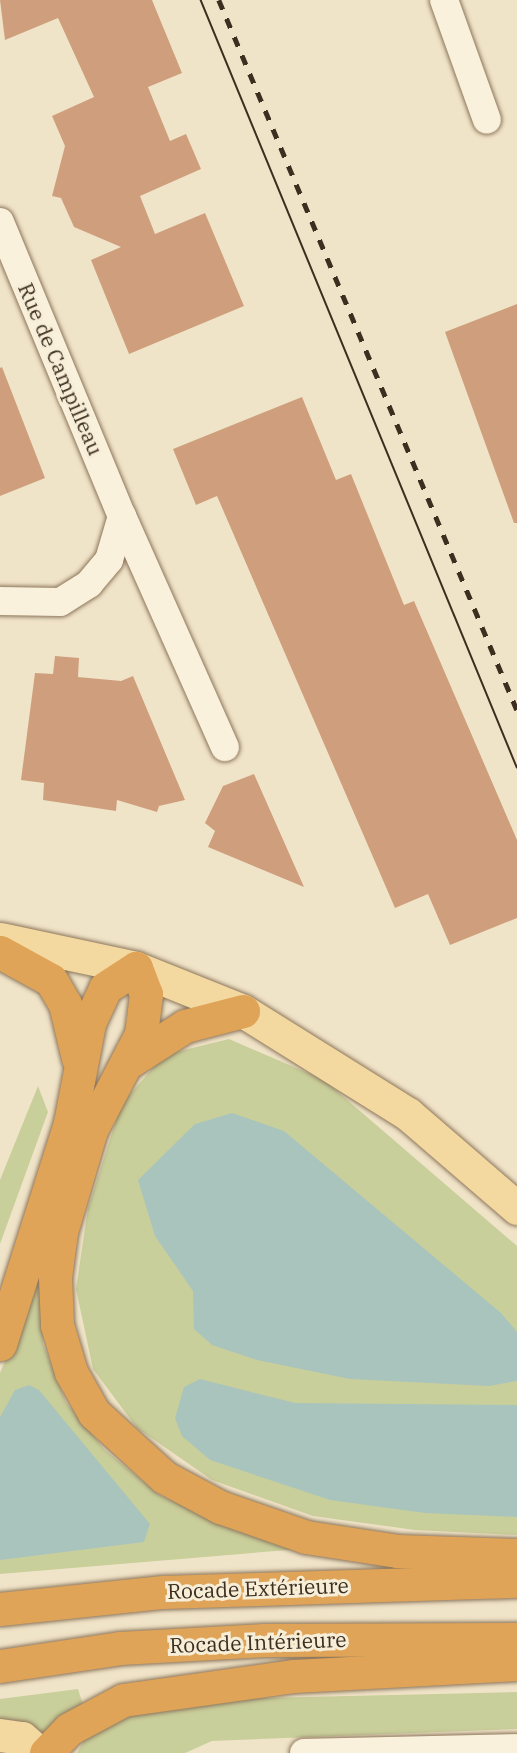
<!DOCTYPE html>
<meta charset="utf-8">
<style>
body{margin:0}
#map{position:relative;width:517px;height:1753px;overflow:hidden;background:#f0e4c8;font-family:"IBM Plex Serif",serif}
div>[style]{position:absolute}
.green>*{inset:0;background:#c9cf9b}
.water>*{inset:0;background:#a9c4bc}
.building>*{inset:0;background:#cf9f7d}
.roads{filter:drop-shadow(0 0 2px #8d765c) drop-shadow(0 0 2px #8d765c)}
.minor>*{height:28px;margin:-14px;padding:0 14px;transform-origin:14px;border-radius:14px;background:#faf1dc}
.major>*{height:33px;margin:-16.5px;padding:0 16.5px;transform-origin:16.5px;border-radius:16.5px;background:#f3d9a0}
.highway>*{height:33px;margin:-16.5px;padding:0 16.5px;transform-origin:16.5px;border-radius:16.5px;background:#e0a458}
.tram>*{height:1.5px;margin:-0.75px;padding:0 0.75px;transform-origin:0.75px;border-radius:0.75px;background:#3d2e20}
.rail>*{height:4.5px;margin-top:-2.25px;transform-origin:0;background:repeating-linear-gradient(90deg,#3d2e20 0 10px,transparent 0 20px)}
span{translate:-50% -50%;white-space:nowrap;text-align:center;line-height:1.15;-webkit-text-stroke:6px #f7eed8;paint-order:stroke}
.street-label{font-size:21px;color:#3d2e20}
</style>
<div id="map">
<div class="green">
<i style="clip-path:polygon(229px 1039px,324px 1080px,517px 1246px,517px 1535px,415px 1530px,313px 1516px,212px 1480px,137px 1428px,93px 1369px,76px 1289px,88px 1208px,121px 1105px,164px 1055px)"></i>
<i style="clip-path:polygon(38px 1086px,48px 1112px,0 1244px,0 1180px)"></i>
<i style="clip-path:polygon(39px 1277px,43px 1344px,66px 1402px,104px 1449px,159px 1495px,218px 1522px,300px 1549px,0 1574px,0 1373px)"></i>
<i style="clip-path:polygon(78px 1689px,84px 1708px,51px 1736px,0 1719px,0 1699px)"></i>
<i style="clip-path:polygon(517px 1692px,517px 1729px,212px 1741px,185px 1753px,77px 1753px,91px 1728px,127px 1712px,221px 1699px)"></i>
</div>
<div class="water">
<i style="clip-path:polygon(232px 1113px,284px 1131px,501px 1313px,517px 1332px,517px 1381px,489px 1386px,350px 1379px,257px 1360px,212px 1345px,194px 1329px,193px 1291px,155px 1236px,138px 1180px,195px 1124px)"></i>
<i style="clip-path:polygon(200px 1379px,295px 1403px,517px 1405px,517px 1517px,425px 1513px,330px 1500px,210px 1460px,182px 1436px,175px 1418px,184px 1387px)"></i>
<i style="clip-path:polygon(29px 1385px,39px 1390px,150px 1524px,144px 1542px,0 1560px,0 1417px,15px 1390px)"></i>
</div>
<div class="building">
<i style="clip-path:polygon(0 0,152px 0,182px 73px,148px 87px,170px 141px,186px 134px,201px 169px,140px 196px,155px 234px,205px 213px,244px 306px,129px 354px,91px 260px,121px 247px,74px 227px,61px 198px,52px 196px,65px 146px,52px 116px,94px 97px,58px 18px,5px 40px)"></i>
<i style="clip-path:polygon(517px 304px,517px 523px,514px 523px,445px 332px)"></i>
<i style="clip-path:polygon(2px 367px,45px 478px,0 496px,0 368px)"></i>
<i style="clip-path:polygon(302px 397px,336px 480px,351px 474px,404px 605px,414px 601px,517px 840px,517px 918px,450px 945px,428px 894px,395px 908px,217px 496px,196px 505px,173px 449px)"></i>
<i style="clip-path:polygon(55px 656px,79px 658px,78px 677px,121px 681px,133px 676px,185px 800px,159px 806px,157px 812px,117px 800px,116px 811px,43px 800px,44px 783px,21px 780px,35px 673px,53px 674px)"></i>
<i style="clip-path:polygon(254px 774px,304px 887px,208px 847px,215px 831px,205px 823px,223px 786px)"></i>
</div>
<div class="roads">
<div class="minor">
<i style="left:444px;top:0;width:127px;rotate:70.3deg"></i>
<i style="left:0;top:222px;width:318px;rotate:67.5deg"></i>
<i style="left:122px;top:516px;width:46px;rotate:106.5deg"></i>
<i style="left:109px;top:560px;width:31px;rotate:130deg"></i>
<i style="left:89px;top:584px;width:34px;rotate:148deg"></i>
<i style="left:60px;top:602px;width:60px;rotate:-179deg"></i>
<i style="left:122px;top:516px;width:253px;rotate:66deg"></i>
<i style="left:304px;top:1753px;width:213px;rotate:-1.3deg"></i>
</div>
<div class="major">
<i style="left:0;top:939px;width:139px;rotate:12deg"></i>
<i style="left:136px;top:968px;width:115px;rotate:21.9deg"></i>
<i style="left:243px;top:1011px;width:195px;rotate:32deg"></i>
<i style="left:408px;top:1114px;width:144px;rotate:40.8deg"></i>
<i style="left:0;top:1735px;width:22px;rotate:8deg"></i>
<i style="left:22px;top:1738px;width:23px;rotate:41deg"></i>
</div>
<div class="highway">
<i style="left:0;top:952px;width:58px;rotate:28.8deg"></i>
<i style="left:51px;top:980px;width:28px;rotate:60deg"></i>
<i style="left:65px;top:1004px;width:56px;rotate:76.5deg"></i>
<i style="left:127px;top:1063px;width:69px;rotate:-32.5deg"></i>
<i style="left:185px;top:1026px;width:60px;rotate:-14.5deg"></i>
<i style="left:0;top:1344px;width:232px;rotate:-72.4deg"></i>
<i style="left:70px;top:1123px;width:102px;rotate:-79.2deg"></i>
<i style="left:89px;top:1023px;width:38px;rotate:-65deg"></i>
<i style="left:105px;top:988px;width:37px;rotate:-33deg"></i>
<i style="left:136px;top:968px;width:28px;rotate:69deg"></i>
<i style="left:146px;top:994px;width:40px;rotate:97.1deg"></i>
<i style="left:141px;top:1034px;width:108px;rotate:117.5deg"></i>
<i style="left:91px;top:1130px;width:106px;rotate:106.4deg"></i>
<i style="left:61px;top:1232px;width:45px;rotate:97.6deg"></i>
<i style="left:55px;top:1277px;width:48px;rotate:87.6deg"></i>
<i style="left:57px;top:1325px;width:49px;rotate:73.4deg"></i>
<i style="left:71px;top:1372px;width:47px;rotate:60.7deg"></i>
<i style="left:94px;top:1413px;width:95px;rotate:42.4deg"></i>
<i style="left:164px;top:1477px;width:64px;rotate:28.2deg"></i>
<i style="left:220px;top:1507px;width:91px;rotate:19.2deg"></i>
<i style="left:306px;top:1537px;width:92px;rotate:8.7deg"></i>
<i style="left:397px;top:1551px;width:120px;rotate:1.9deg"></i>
<i style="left:0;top:1609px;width:164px;rotate:-6deg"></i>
<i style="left:163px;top:1592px;width:354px;rotate:-1.8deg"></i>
<i style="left:0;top:1666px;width:121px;rotate:-8.5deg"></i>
<i style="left:120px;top:1648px;width:145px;rotate:-3.2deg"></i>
<i style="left:265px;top:1640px;width:252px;rotate:-0.2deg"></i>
<i style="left:46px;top:1753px;width:33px;rotate:-46deg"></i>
<i style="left:69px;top:1729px;width:61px;rotate:-28.2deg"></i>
<i style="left:123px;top:1700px;width:173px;rotate:-8deg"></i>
<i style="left:294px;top:1676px;width:223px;rotate:-3.1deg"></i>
</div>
</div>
<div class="tram">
<i style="left:201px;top:0;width:830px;rotate:67.61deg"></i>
</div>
<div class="rail">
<i style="left:219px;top:0;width:770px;rotate:67.23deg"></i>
</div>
<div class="street-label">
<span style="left:61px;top:369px;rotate:67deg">Rue de Campilleau</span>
<span style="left:258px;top:1588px;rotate:-2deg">Rocade Extérieure</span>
<span style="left:258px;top:1642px;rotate:-2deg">Rocade Intérieure</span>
</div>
</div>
